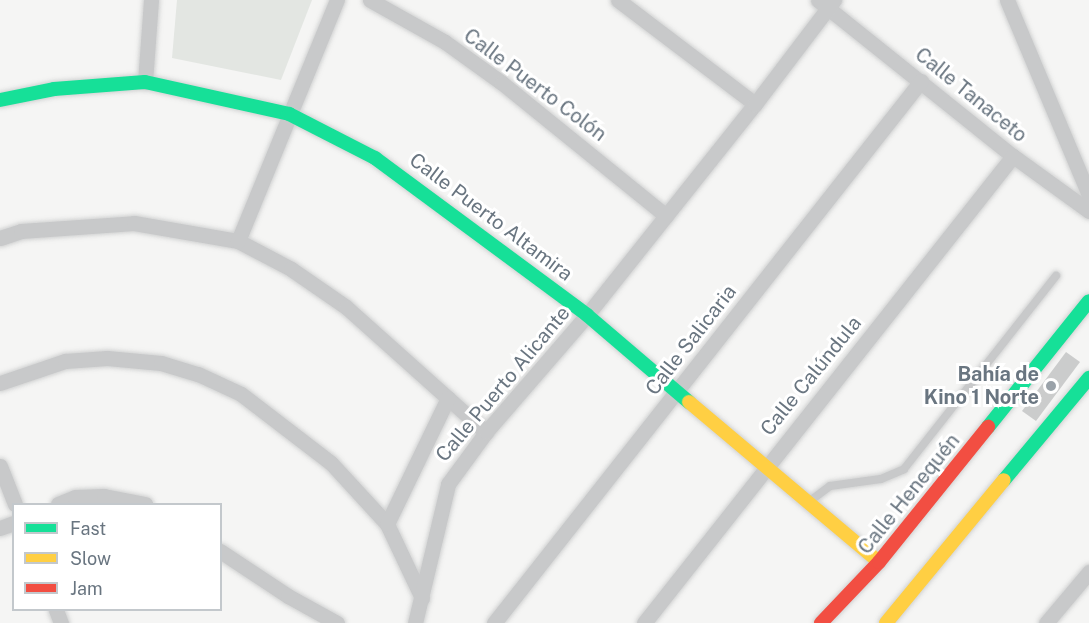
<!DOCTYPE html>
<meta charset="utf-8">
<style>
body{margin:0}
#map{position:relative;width:1089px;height:623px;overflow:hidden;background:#f5f5f4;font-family:"Public Sans",sans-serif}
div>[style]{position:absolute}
.green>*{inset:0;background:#e3e6e2}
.building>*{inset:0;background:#cbcccc}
.roads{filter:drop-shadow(0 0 2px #d1d2d2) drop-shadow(0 0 2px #d1d2d2)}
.lane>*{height:8px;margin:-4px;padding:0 4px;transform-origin:4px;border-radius:4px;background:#c8c9ca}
.street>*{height:15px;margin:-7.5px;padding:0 7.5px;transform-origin:7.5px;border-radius:7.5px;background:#c8c9ca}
.fast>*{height:14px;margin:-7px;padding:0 7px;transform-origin:7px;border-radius:7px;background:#16e098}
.slow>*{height:14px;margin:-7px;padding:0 7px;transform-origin:7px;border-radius:7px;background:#ffcf43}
.jam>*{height:14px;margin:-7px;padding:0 7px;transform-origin:7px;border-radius:7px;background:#f24e42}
.dots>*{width:16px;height:16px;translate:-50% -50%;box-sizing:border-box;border:3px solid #fff;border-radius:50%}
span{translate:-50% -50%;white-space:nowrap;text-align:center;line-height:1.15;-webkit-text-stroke:6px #fff;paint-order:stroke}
.street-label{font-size:20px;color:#697580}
.poi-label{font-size:20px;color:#697580;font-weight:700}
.right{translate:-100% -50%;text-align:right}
.legend{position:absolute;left:12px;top:503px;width:210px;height:108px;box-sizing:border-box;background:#fff;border:2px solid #c3c8cc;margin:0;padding:8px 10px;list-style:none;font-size:18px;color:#697580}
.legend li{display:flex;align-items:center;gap:12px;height:30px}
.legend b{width:30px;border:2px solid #c3c8cc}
</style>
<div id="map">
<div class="green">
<i style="clip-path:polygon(177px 0,312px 0,281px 80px,172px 58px)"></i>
</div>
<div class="building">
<i style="clip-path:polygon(1066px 352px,1080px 362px,1036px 421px,1022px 411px)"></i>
</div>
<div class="roads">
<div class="lane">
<i style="left:810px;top:501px;width:25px;rotate:-37deg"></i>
<i style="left:830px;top:486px;width:51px;rotate:-7.8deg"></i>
<i style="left:881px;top:479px;width:25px;rotate:-23deg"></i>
<i style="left:904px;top:469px;width:246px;rotate:-51.8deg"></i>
</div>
<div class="street">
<i style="left:370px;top:0;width:86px;rotate:29.2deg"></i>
<i style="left:445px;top:42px;width:70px;rotate:35.7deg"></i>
<i style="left:502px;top:83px;width:211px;rotate:39deg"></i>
<i style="left:618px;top:0;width:172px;rotate:37.2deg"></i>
<i style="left:818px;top:0;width:250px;rotate:38.7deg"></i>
<i style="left:1013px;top:156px;width:94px;rotate:35.9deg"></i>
<i style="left:1007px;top:0;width:212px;rotate:67.2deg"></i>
<i style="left:145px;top:82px;width:82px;rotate:-85.8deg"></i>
<i style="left:0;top:238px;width:22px;rotate:-18deg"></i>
<i style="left:21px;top:231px;width:113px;rotate:-4deg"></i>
<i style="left:134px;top:223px;width:106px;rotate:9.8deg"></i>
<i style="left:238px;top:241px;width:60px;rotate:27.8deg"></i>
<i style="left:291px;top:269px;width:67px;rotate:34.6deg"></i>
<i style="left:346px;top:307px;width:188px;rotate:41.8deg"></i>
<i style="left:238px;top:241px;width:261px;rotate:-67.7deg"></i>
<i style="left:0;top:383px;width:69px;rotate:-18.7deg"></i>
<i style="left:65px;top:361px;width:42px;rotate:-4.1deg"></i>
<i style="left:107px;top:358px;width:54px;rotate:5.3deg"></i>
<i style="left:161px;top:363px;width:39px;rotate:17deg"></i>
<i style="left:198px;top:374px;width:47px;rotate:24.9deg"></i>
<i style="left:241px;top:394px;width:113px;rotate:37.5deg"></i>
<i style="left:331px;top:463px;width:83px;rotate:47.4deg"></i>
<i style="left:387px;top:524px;width:82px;rotate:64.7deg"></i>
<i style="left:0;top:466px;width:41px;rotate:68.5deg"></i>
<i style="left:58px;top:504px;width:18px;rotate:-22deg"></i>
<i style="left:75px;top:497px;width:29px;rotate:-2deg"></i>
<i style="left:104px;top:496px;width:42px;rotate:11deg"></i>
<i style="left:387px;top:524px;width:140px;rotate:-64.2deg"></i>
<i style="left:0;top:528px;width:15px;rotate:-20deg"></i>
<i style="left:220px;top:551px;width:82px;rotate:33.5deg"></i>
<i style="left:288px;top:596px;width:56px;rotate:28.9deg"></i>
<i style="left:56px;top:610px;width:14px;rotate:69deg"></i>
<i style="left:415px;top:623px;width:143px;rotate:-76.6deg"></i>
<i style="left:448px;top:484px;width:64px;rotate:-53.8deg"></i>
<i style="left:486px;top:432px;width:155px;rotate:-49.2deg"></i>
<i style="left:587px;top:315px;width:270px;rotate:-51.5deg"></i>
<i style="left:755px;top:104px;width:131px;rotate:-52.8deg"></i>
<i style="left:494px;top:623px;width:690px;rotate:-51.77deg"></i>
<i style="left:644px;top:623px;width:595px;rotate:-51.69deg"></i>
<i style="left:1046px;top:623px;width:67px;rotate:-49.9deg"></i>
</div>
<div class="fast">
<i style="left:0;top:100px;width:55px;rotate:-11.5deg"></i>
<i style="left:54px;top:89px;width:91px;rotate:-4.4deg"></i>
<i style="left:145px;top:82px;width:148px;rotate:12.5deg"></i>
<i style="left:289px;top:114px;width:97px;rotate:27.1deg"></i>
<i style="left:375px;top:158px;width:264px;rotate:36.5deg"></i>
<i style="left:587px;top:315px;width:134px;rotate:40.5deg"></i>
<i style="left:988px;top:427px;width:161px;rotate:-51.3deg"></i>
<i style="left:1004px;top:480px;width:133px;rotate:-50.2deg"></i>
</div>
<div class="slow">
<i style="left:689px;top:402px;width:248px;rotate:40.1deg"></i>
<i style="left:886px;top:623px;width:185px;rotate:-50.5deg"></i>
</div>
<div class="jam">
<i style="left:821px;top:623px;width:84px;rotate:-46.4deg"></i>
<i style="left:879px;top:562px;width:174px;rotate:-51.1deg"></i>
</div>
</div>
<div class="dots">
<i style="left:1051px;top:386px;background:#9aa2a9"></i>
</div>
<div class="street-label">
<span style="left:535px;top:85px;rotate:37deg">Calle Puerto Colón</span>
<span style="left:971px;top:95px;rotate:39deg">Calle Tanaceto</span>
<span style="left:491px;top:217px;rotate:37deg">Calle Puerto Altamira</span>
<span style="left:691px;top:340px;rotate:-52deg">Calle Salicaria</span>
<span style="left:811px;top:376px;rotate:-51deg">Calle Calúndula</span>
<span style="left:503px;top:384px;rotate:-50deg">Calle Puerto Alicante</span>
<span style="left:909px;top:494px;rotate:-51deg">Calle Henequén</span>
</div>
<div class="poi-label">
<span class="right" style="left:1039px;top:386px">Bahía de<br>Kino 1 Norte</span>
</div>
<ul class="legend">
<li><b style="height:8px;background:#16e098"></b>Fast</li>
<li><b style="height:8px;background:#ffcf43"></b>Slow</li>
<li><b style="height:8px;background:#f24e42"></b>Jam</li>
</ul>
</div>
